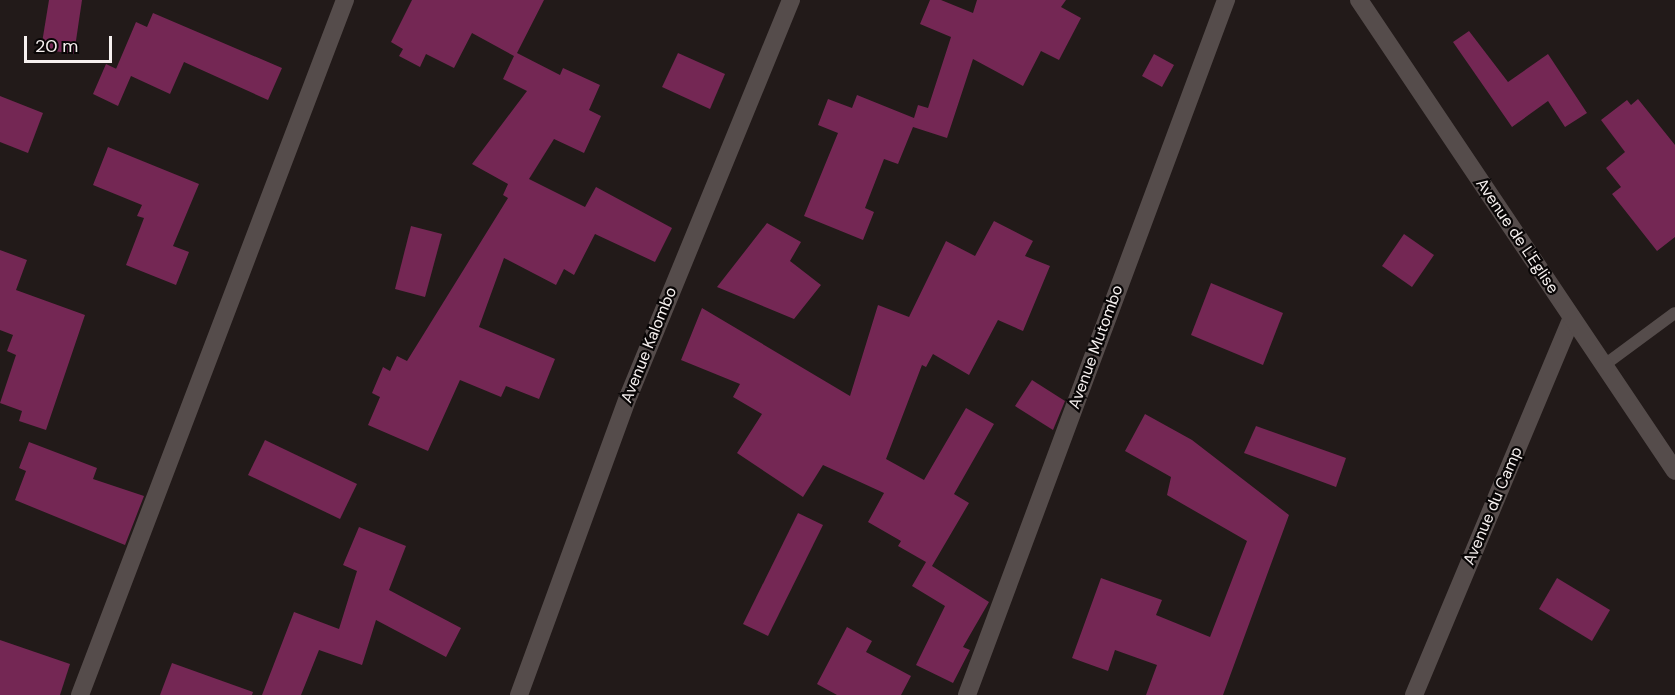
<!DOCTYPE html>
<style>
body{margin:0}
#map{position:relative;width:1675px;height:695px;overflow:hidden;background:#221a19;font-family:"DM Sans",sans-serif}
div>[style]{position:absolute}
.building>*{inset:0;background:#742754}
.lane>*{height:12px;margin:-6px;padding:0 6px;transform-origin:6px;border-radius:6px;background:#554c4b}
.street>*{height:18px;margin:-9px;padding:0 9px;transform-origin:9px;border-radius:9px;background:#554c4b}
.secondary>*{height:18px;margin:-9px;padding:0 9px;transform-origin:9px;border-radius:9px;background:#554c4b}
span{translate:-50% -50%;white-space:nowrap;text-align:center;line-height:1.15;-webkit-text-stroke:4.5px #090606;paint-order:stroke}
.street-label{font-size:16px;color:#f6f0ef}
.scale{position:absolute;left:24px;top:36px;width:88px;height:27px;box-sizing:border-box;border:3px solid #f6f0ef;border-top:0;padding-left:8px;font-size:18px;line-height:21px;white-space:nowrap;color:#f6f0ef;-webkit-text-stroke:4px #090606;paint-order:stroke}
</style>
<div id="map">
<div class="building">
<i style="clip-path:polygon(49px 0,82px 0,74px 54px,41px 49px)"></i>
<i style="clip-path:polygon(412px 0,544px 0,517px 53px,560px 75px,563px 68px,600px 85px,589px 110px,601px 116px,584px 153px,554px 139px,529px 179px,585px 207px,596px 187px,672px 228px,655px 262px,595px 234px,574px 275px,564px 269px,556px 285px,504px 258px,479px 327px,555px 359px,539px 399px,506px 386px,501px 397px,460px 380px,428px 451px,368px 425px,380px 397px,372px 393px,383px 367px,390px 371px,397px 356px,407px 361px,508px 198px,503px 195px,508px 184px,472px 164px,527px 91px,503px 79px,514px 56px,472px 33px,454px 68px,426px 54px,420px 67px,399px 56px,403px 49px,391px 42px)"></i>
<i style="clip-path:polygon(930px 0,941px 0,973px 13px,977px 0,1066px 0,1061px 7px,1081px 18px,1059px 60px,1041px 51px,1023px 86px,973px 59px,947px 138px,913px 127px,898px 164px,884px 159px,865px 208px,874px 212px,863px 240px,804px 216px,838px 133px,818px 125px,828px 99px,852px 108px,857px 95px,914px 118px,918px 105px,928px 108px,951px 37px,920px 24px)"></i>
<i style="clip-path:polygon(153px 13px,282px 68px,268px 100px,184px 62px,170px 94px,131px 76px,118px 106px,93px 94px,106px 64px,123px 72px,116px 69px,136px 22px,147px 27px)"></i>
<i style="clip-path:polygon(1469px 31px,1508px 82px,1548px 54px,1587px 113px,1565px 127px,1548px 101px,1512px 127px,1453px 42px)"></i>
<i style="clip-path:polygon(678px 53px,725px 74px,710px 109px,662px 87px)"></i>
<i style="clip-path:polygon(1154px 54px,1174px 65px,1162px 87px,1142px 76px)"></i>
<i style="clip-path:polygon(0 96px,43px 113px,28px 153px,0 142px)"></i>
<i style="clip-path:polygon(1638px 99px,1675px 145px,1675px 237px,1657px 251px,1612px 194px,1621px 187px,1606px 168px,1625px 152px,1601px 120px,1627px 100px,1631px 105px)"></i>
<i style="clip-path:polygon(108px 147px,199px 184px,173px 246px,189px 252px,176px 285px,126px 265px,144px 218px,137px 216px,142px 205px,93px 185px)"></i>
<i style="clip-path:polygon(994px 221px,1033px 241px,1025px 256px,1050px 266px,1023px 331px,998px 320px,969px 375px,933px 354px,926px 367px,922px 365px,886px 459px,924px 480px,966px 408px,994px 424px,954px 494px,969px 503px,932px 566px,989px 602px,963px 647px,970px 650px,953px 683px,916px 665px,945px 606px,912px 586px,926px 562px,898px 546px,901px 541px,868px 522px,884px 493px,823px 465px,803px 497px,737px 453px,762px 414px,733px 397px,740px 384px,681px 360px,702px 308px,850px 396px,878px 305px,909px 317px,946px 241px,975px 256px)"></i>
<i style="clip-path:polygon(767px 223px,801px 242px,790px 261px,821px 285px,794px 319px,717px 287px)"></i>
<i style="clip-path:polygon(411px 226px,442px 234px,425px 297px,395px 289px)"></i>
<i style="clip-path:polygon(1404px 234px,1434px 255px,1412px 287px,1382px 266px)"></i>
<i style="clip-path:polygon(0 250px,27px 260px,16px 290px,85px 315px,46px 430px,19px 421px,22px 411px,0 403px,16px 355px,7px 351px,13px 335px,0 330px)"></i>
<i style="clip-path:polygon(1211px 283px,1283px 313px,1263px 365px,1191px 335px)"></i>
<i style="clip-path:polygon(1032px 380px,1065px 401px,1053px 430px,1015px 406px)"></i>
<i style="clip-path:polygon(1145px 414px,1192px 440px,1289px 515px,1223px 695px,1146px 695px,1157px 665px,1115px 650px,1108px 671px,1072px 658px,1101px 578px,1162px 600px,1156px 615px,1210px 637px,1247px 541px,1167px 495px,1171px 477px,1125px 451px)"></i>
<i style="clip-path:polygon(1256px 426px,1346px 458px,1336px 487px,1244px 453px)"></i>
<i style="clip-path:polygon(265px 440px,357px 484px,340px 519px,248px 475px)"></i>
<i style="clip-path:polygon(29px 442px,97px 468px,93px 479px,144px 496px,125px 545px,15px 500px,26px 471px,19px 468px)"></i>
<i style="clip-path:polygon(798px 513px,823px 525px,768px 636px,743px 624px)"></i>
<i style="clip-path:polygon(359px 527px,406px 546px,389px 590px,461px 628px,446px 657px,376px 620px,362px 665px,319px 650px,301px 695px,262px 695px,294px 612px,339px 629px,357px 571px,343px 565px)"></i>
<i style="clip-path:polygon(1557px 578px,1610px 610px,1592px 641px,1539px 609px)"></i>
<i style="clip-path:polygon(847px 627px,872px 641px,866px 652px,911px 676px,901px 695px,837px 695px,817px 684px)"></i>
<i style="clip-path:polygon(0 640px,70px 664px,60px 695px,0 695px)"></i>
<i style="clip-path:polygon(172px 663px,253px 692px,252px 695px,160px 695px)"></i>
</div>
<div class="lane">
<i style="left:1603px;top:366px;width:89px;rotate:-36.4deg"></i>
</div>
<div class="street">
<i style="left:80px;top:695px;width:744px;rotate:-69.13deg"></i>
<i style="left:519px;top:695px;width:320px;rotate:-69.9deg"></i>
<i style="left:629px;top:395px;width:427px;rotate:-67.7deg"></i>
<i style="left:967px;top:695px;width:742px;rotate:-69.56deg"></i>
<i style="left:1414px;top:695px;width:409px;rotate:-67.3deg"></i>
</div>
<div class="secondary">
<i style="left:1359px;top:0;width:567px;rotate:56.14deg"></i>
</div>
<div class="street-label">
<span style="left:1517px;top:236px;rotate:56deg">Avenue de L'Eglise</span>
<span style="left:649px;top:345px;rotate:-68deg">Avenue Kalombo</span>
<span style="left:1096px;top:347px;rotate:-70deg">Avenue Mutombo</span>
<span style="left:1493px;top:506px;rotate:-67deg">Avenue du Camp</span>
</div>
<div class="scale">20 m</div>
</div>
